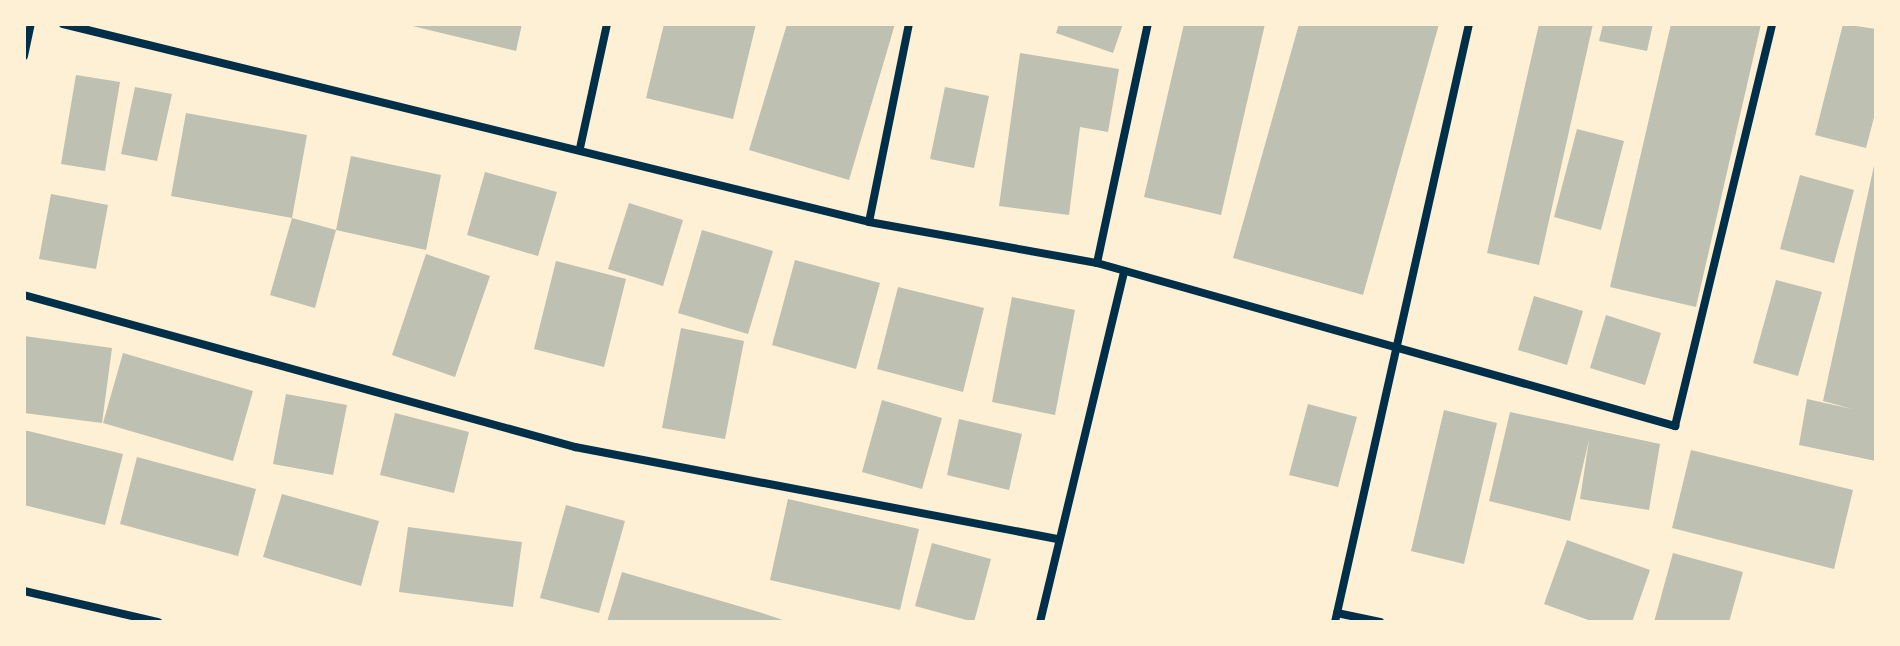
<!DOCTYPE html>
<style>
body{margin:0}
#map{position:relative;width:1900px;height:646px;overflow:hidden;background:#fdf0d5;font-family:Merriweather,serif}
div>[style]{position:absolute}
.building>*{inset:0;background:#bec0b2}
.minor>*{height:8px;margin:-4px;padding:0 4px;transform-origin:4px;border-radius:4px;background:#003049}
span{translate:-50% -50%;white-space:nowrap;text-align:center;line-height:1.15;-webkit-text-stroke:7px #fdf0d5;paint-order:stroke}
.frame{position:absolute;inset:0;border:26px solid #fdf0d5;pointer-events:none}
</style>
<div id="map">
<div class="building">
<i style="clip-path:polygon(404px 24px,522px 24px,516px 51px)"></i>
<i style="clip-path:polygon(664px 24px,756px 24px,733px 119px,646px 98px)"></i>
<i style="clip-path:polygon(787px 24px,895px 24px,849px 180px,749px 150px)"></i>
<i style="clip-path:polygon(1059px 24px,1123px 24px,1113px 53px,1056px 33px)"></i>
<i style="clip-path:polygon(1184px 24px,1265px 24px,1221px 215px,1144px 197px)"></i>
<i style="clip-path:polygon(1299px 24px,1439px 24px,1363px 295px,1233px 258px)"></i>
<i style="clip-path:polygon(1539px 24px,1593px 24px,1539px 265px,1487px 253px)"></i>
<i style="clip-path:polygon(1603px 24px,1653px 24px,1647px 51px,1599px 41px)"></i>
<i style="clip-path:polygon(1671px 24px,1761px 24px,1696px 307px,1610px 287px)"></i>
<i style="clip-path:polygon(1843px 24px,1876px 29px,1876px 110px,1866px 148px,1815px 135px)"></i>
<i style="clip-path:polygon(1020px 53px,1119px 69px,1108px 132px,1080px 127px,1069px 215px,999px 206px)"></i>
<i style="clip-path:polygon(76px 75px,120px 82px,105px 171px,61px 164px)"></i>
<i style="clip-path:polygon(135px 87px,172px 94px,157px 161px,121px 154px)"></i>
<i style="clip-path:polygon(945px 87px,989px 96px,974px 168px,930px 159px)"></i>
<i style="clip-path:polygon(186px 113px,307px 135px,292px 218px,336px 230px,351px 156px,441px 175px,426px 250px,336px 230px,315px 308px,270px 295px,292px 218px,171px 196px)"></i>
<i style="clip-path:polygon(1577px 129px,1624px 141px,1601px 230px,1554px 217px)"></i>
<i style="clip-path:polygon(1875px 161px,1876px 161px,1876px 461px,1799px 445px,1807px 399px,1852px 409px,1823px 401px)"></i>
<i style="clip-path:polygon(485px 172px,557px 192px,538px 256px,467px 235px)"></i>
<i style="clip-path:polygon(1800px 175px,1854px 190px,1834px 263px,1780px 249px)"></i>
<i style="clip-path:polygon(51px 194px,108px 205px,96px 269px,39px 259px)"></i>
<i style="clip-path:polygon(629px 203px,683px 220px,663px 286px,608px 269px)"></i>
<i style="clip-path:polygon(702px 230px,773px 251px,748px 334px,678px 313px)"></i>
<i style="clip-path:polygon(426px 254px,490px 276px,455px 377px,392px 355px)"></i>
<i style="clip-path:polygon(795px 260px,880px 283px,856px 369px,772px 345px)"></i>
<i style="clip-path:polygon(556px 261px,626px 279px,604px 367px,534px 349px)"></i>
<i style="clip-path:polygon(1776px 280px,1822px 292px,1798px 376px,1753px 363px)"></i>
<i style="clip-path:polygon(898px 287px,984px 308px,963px 392px,877px 369px)"></i>
<i style="clip-path:polygon(1534px 296px,1583px 311px,1567px 365px,1518px 350px)"></i>
<i style="clip-path:polygon(1012px 297px,1075px 310px,1055px 415px,992px 402px)"></i>
<i style="clip-path:polygon(1606px 315px,1661px 333px,1645px 385px,1590px 368px)"></i>
<i style="clip-path:polygon(681px 328px,744px 341px,725px 439px,662px 428px)"></i>
<i style="clip-path:polygon(24px 336px,112px 348px,102px 423px,24px 413px)"></i>
<i style="clip-path:polygon(123px 353px,253px 391px,233px 461px,103px 423px)"></i>
<i style="clip-path:polygon(286px 394px,347px 405px,333px 475px,273px 464px)"></i>
<i style="clip-path:polygon(882px 400px,942px 418px,922px 489px,862px 472px)"></i>
<i style="clip-path:polygon(1308px 404px,1357px 417px,1338px 487px,1289px 475px)"></i>
<i style="clip-path:polygon(1444px 410px,1497px 423px,1464px 564px,1411px 551px)"></i>
<i style="clip-path:polygon(1510px 412px,1660px 444px,1649px 510px,1580px 499px,1589px 440px,1570px 521px,1489px 501px)"></i>
<i style="clip-path:polygon(395px 413px,469px 432px,454px 493px,380px 475px)"></i>
<i style="clip-path:polygon(959px 419px,1022px 434px,1009px 490px,947px 475px)"></i>
<i style="clip-path:polygon(24px 430px,123px 454px,105px 525px,24px 505px)"></i>
<i style="clip-path:polygon(1691px 450px,1853px 490px,1834px 569px,1672px 528px)"></i>
<i style="clip-path:polygon(137px 457px,256px 489px,238px 556px,120px 524px)"></i>
<i style="clip-path:polygon(282px 494px,379px 521px,361px 586px,263px 557px)"></i>
<i style="clip-path:polygon(788px 499px,919px 529px,900px 610px,770px 580px)"></i>
<i style="clip-path:polygon(566px 505px,625px 521px,599px 613px,540px 598px)"></i>
<i style="clip-path:polygon(408px 527px,522px 542px,513px 607px,399px 592px)"></i>
<i style="clip-path:polygon(1567px 540px,1650px 570px,1632px 622px,1594px 622px,1544px 604px)"></i>
<i style="clip-path:polygon(932px 543px,991px 559px,974px 622px,915px 606px)"></i>
<i style="clip-path:polygon(1673px 553px,1743px 572px,1729px 622px,1654px 622px)"></i>
<i style="clip-path:polygon(622px 572px,759px 612px,789px 622px,607px 622px)"></i>
</div>
<div class="minor">
<i style="left:63px;top:24px;width:830px;rotate:13.8deg"></i>
<i style="left:869px;top:222px;width:232px;rotate:10.2deg"></i>
<i style="left:1097px;top:263px;width:601px;rotate:15.75deg"></i>
<i style="left:1675px;top:426px;width:414px;rotate:-76.4deg"></i>
<i style="left:24px;top:56px;width:33px;rotate:-78deg"></i>
<i style="left:580px;top:148px;width:127px;rotate:-77.7deg"></i>
<i style="left:869px;top:222px;width:202px;rotate:-78.6deg"></i>
<i style="left:1097px;top:263px;width:244px;rotate:-78deg"></i>
<i style="left:24px;top:295px;width:572px;rotate:15.42deg"></i>
<i style="left:575px;top:447px;width:491px;rotate:10.8deg"></i>
<i style="left:24px;top:591px;width:138px;rotate:13deg"></i>
<i style="left:1337px;top:613px;width:44px;rotate:11.8deg"></i>
<i style="left:1040px;top:622px;width:361px;rotate:-76.5deg"></i>
<i style="left:1335px;top:622px;width:613px;rotate:-77.37deg"></i>
</div>
<div class="frame"></div>
</div>
